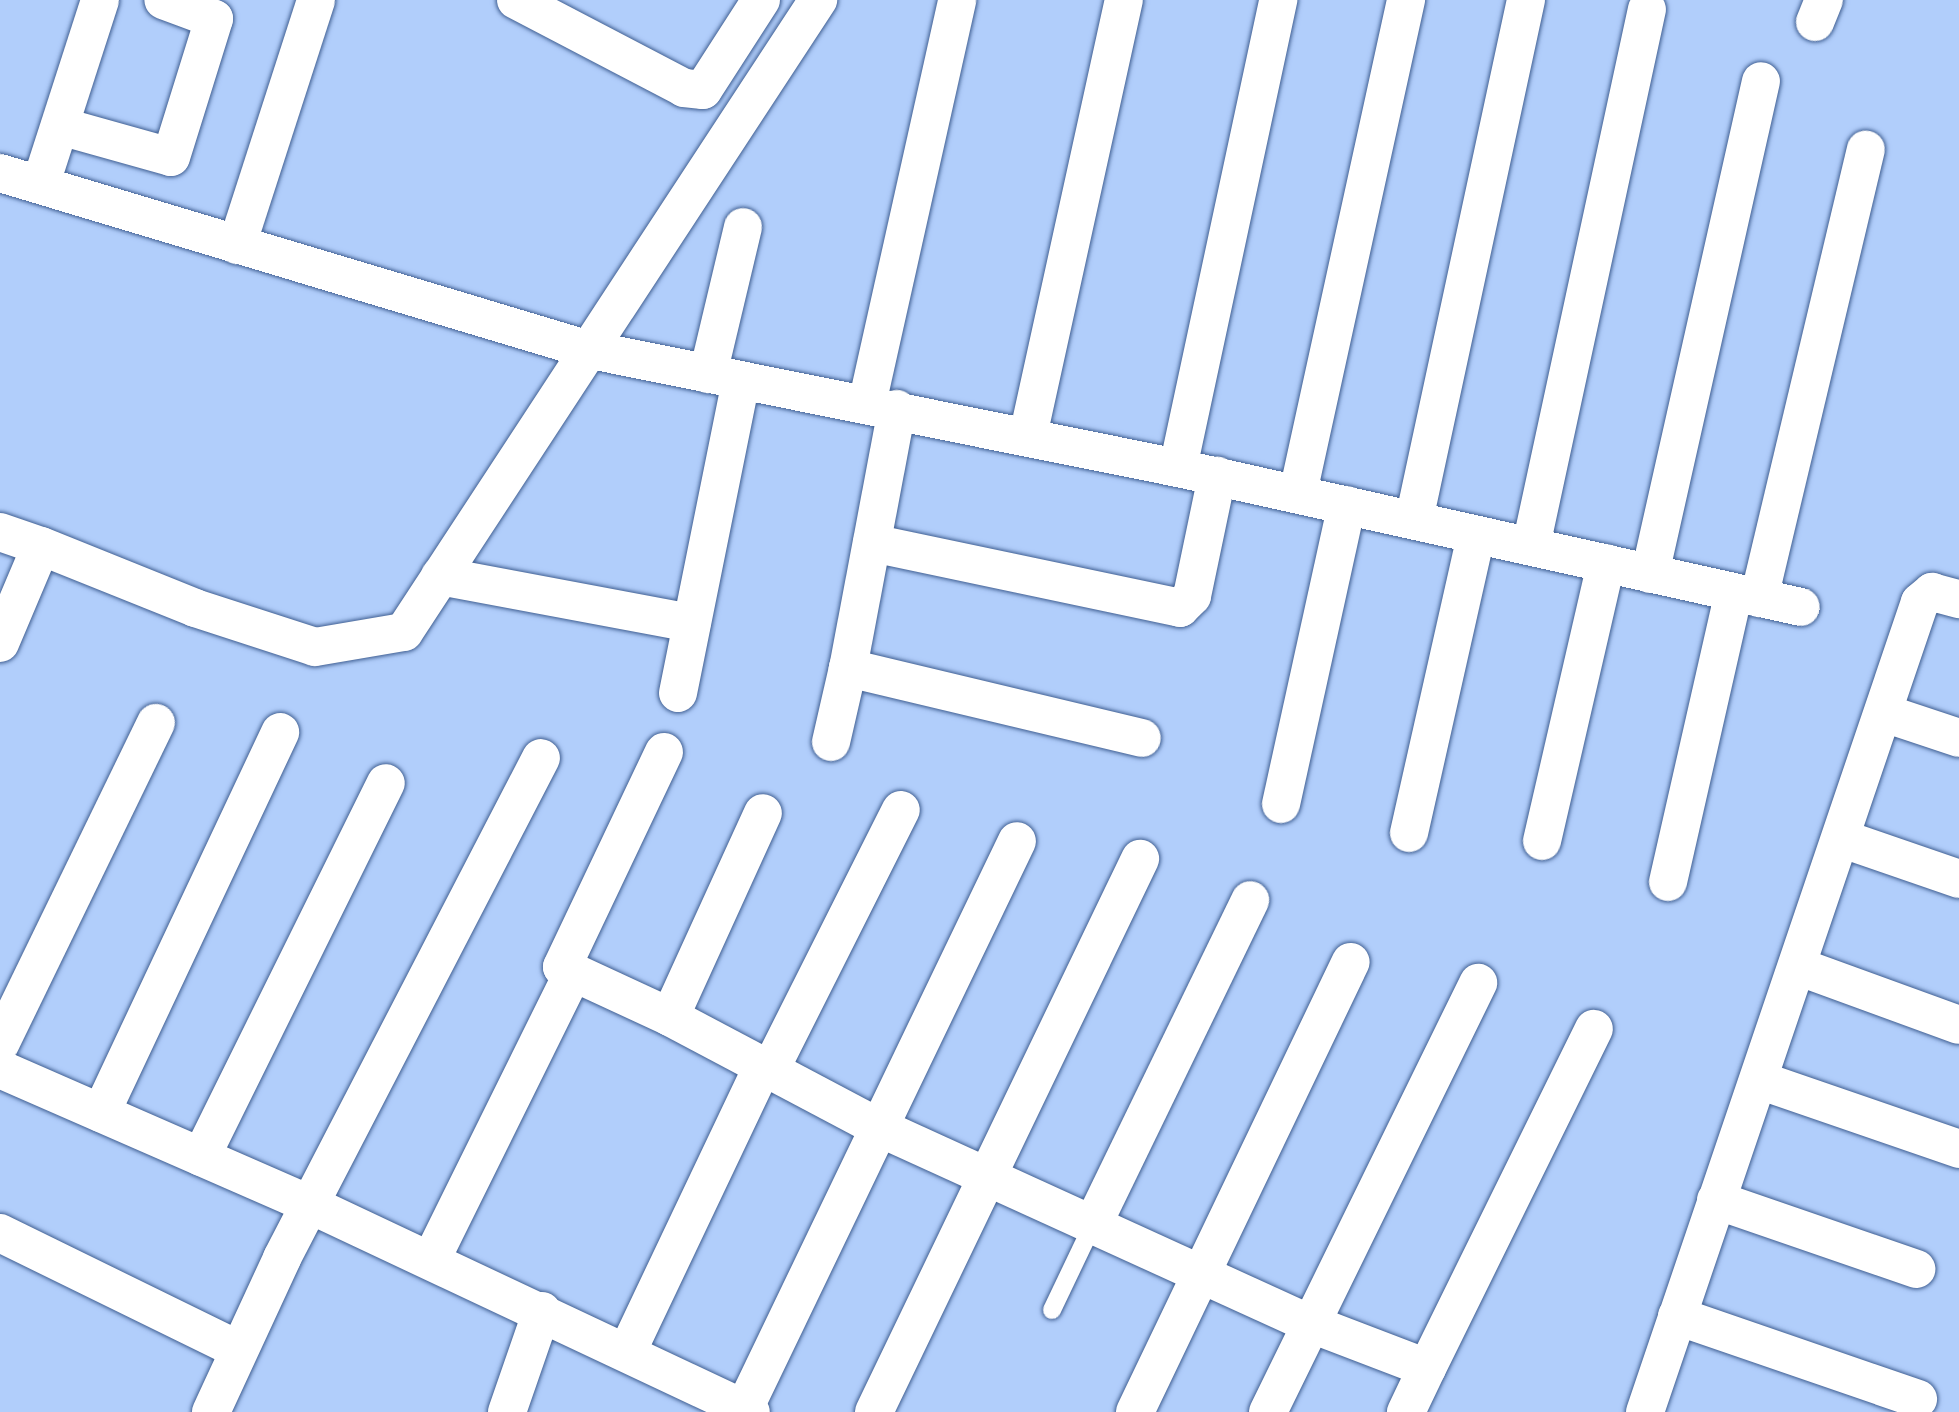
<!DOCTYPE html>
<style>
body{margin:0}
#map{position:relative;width:1959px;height:1412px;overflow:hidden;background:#b1cefb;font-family:"Alegreya Sans",sans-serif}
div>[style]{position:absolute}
.roads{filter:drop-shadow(0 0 2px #405f92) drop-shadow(0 0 2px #405f92)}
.service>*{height:18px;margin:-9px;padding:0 9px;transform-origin:9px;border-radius:9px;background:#fff}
.minor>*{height:38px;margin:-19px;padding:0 19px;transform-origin:19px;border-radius:19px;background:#fff}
span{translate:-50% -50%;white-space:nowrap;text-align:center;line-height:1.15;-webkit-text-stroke:6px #c5dbfd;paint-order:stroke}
</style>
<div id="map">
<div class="roads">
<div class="service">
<i style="left:1052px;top:1310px;width:95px;rotate:-64.5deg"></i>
</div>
<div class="minor">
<i style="left:516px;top:0;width:190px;rotate:27.6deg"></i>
<i style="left:684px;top:88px;width:19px;rotate:6deg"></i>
<i style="left:703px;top:90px;width:107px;rotate:-57.2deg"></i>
<i style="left:1815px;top:22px;width:24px;rotate:-68deg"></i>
<i style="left:60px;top:126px;width:115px;rotate:15.6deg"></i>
<i style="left:171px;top:157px;width:145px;rotate:-72.7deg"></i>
<i style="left:214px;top:19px;width:54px;rotate:-159.6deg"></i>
<i style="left:0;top:173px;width:612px;rotate:16.72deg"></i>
<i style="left:586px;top:349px;width:604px;rotate:11.37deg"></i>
<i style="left:1178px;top:468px;width:638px;rotate:12.58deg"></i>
<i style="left:41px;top:183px;width:192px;rotate:-72.1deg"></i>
<i style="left:237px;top:245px;width:257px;rotate:-72.1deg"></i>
<i style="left:708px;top:374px;width:151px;rotate:-76.6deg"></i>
<i style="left:867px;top:404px;width:414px;rotate:-77.4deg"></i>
<i style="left:897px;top:409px;width:264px;rotate:100.7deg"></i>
<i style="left:848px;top:668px;width:302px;rotate:13.4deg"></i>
<i style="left:1028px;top:436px;width:446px;rotate:-77.6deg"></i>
<i style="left:1178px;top:468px;width:479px;rotate:-77.9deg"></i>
<i style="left:1298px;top:493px;width:505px;rotate:-77.64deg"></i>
<i style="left:1414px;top:520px;width:532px;rotate:-77.85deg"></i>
<i style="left:0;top:532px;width:43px;rotate:18.9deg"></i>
<i style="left:872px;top:543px;width:315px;rotate:11.9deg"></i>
<i style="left:1180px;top:608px;width:17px;rotate:-45deg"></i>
<i style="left:1192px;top:596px;width:123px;rotate:-78.2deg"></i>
<i style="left:1531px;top:546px;width:549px;rotate:-77.81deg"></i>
<i style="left:1650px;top:574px;width:505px;rotate:-77.31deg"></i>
<i style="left:440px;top:576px;width:256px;rotate:10.6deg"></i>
<i style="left:1759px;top:598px;width:461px;rotate:-76.6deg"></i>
<i style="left:0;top:643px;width:105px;rotate:-67.1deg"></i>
<i style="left:41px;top:546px;width:166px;rotate:21.9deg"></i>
<i style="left:195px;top:608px;width:126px;rotate:18deg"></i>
<i style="left:315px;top:647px;width:90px;rotate:-9.6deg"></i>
<i style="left:404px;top:632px;width:756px;rotate:-56.77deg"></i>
<i style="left:678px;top:693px;width:318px;rotate:-78.6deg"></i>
<i style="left:1884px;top:713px;width:79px;rotate:18.4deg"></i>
<i style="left:831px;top:742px;width:76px;rotate:-77.1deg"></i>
<i style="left:664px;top:752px;width:238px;rotate:115.4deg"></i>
<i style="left:562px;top:967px;width:119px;rotate:24.8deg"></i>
<i style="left:670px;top:1017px;width:235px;rotate:27.9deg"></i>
<i style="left:878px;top:1127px;width:473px;rotate:24.5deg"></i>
<i style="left:1309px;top:1323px;width:126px;rotate:20.9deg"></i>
<i style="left:1427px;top:1368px;width:49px;rotate:115.5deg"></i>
<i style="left:1281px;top:804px;width:306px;rotate:-77.6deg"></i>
<i style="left:1409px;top:833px;width:305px;rotate:-77.3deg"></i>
<i style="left:1843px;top:839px;width:123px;rotate:19deg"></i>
<i style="left:1542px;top:841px;width:285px;rotate:-77deg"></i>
<i style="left:1668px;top:882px;width:297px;rotate:-77.2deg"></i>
<i style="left:1797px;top:966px;width:172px;rotate:20deg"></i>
<i style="left:670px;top:1017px;width:224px;rotate:-65.5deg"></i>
<i style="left:0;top:1044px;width:357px;rotate:-64.1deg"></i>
<i style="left:0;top:1069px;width:339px;rotate:23.6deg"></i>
<i style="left:311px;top:1205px;width:486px;rotate:25.2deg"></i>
<i style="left:770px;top:1070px;width:291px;rotate:-63.3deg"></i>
<i style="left:1759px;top:1080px;width:212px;rotate:19deg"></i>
<i style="left:101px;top:1113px;width:421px;rotate:-64.8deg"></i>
<i style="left:201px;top:1157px;width:417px;rotate:-63.7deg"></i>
<i style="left:1716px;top:1200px;width:212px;rotate:19deg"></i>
<i style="left:1093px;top:1224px;width:360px;rotate:-64.1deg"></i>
<i style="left:0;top:1233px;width:266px;rotate:26.1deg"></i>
<i style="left:431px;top:1260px;width:320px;rotate:-63.7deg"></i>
<i style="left:1677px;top:1316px;width:255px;rotate:19deg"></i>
<i style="left:627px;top:1352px;width:317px;rotate:-64.6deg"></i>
<i style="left:1427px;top:1368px;width:378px;rotate:-63.8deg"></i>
<i style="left:744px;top:1409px;width:630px;rotate:-64.33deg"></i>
<i style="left:211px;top:1412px;width:170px;rotate:-65.2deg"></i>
<i style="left:282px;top:1258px;width:563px;rotate:-62.62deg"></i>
<i style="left:507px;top:1412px;width:107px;rotate:-70.9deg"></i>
<i style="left:874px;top:1412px;width:614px;rotate:-64.31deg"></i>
<i style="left:1135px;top:1412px;width:499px;rotate:-64.4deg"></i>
<i style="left:1268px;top:1412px;width:478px;rotate:-63.9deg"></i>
<i style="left:1645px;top:1412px;width:855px;rotate:-71.25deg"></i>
<i style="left:1920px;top:602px;width:16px;rotate:-40deg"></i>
<i style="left:1932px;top:592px;width:28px;rotate:15deg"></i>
</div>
</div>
</div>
